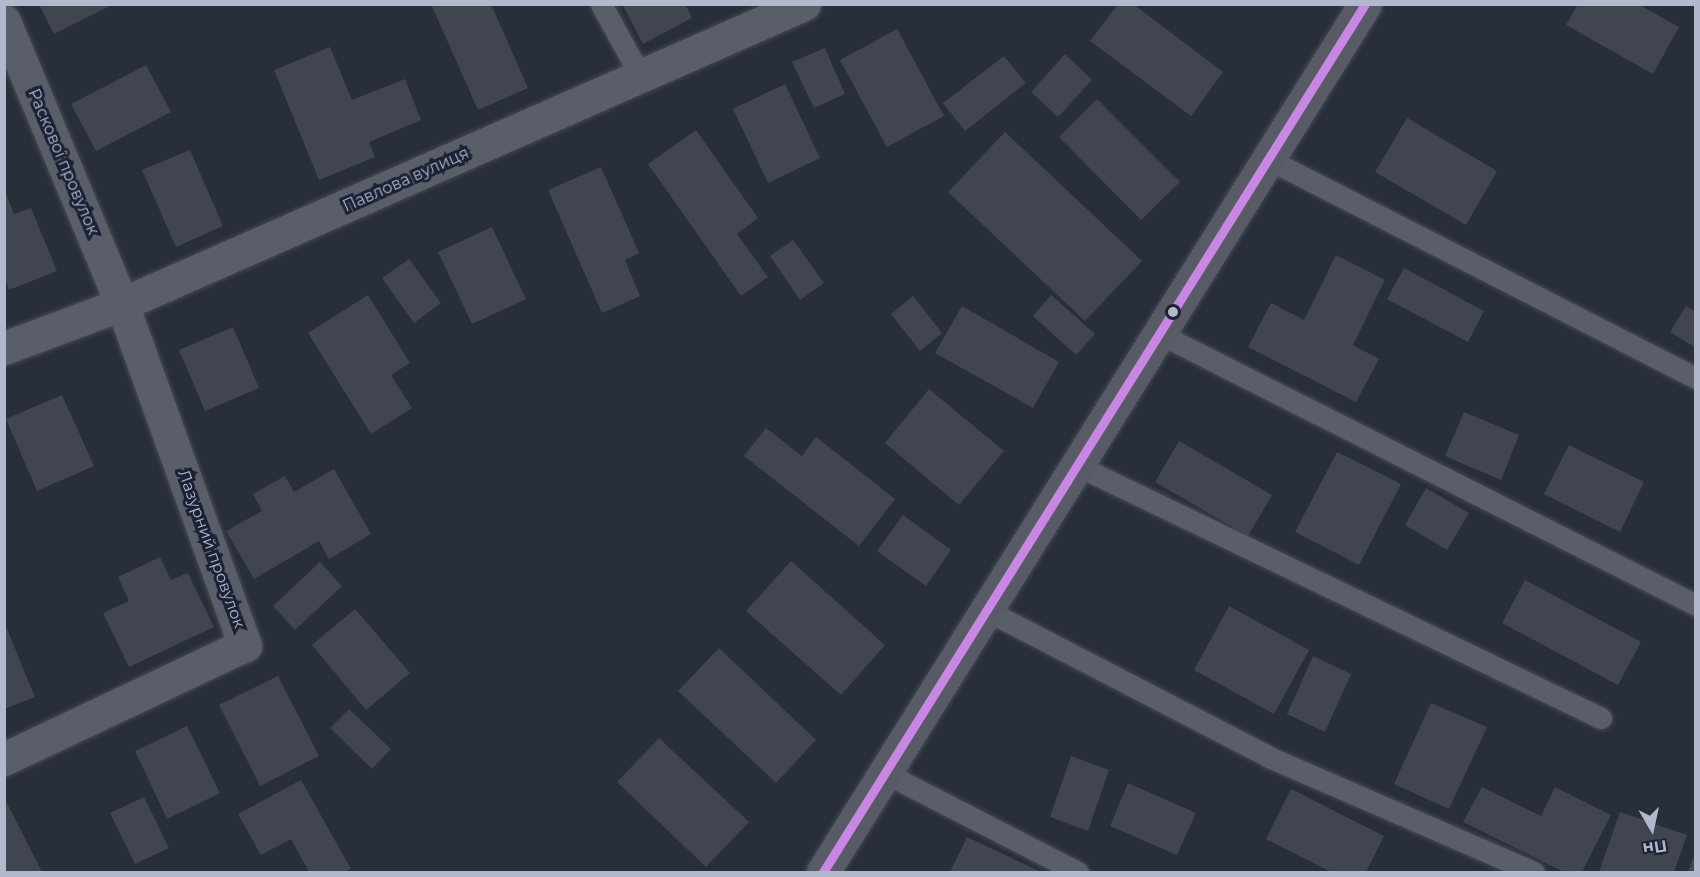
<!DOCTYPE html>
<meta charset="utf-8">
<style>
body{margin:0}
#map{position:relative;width:1700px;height:877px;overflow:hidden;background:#292e3b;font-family:Montserrat,sans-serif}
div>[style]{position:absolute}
.building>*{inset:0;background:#414550}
.roads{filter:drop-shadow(0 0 2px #464a54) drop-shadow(0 0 2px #464a54)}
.lane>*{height:21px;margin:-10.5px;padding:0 10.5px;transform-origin:10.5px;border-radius:10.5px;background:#5a5e68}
.street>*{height:33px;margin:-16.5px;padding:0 16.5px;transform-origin:16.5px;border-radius:16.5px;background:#5a5e68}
.secondary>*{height:33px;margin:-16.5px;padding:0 16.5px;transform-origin:16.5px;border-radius:16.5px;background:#585b66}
.bus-1>*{height:9px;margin:-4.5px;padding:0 4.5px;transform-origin:4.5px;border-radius:4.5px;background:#c787e3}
.dots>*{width:16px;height:16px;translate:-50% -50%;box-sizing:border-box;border:3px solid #1c2236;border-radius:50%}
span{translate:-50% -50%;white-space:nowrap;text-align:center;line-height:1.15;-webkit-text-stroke:6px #1c2236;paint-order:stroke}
.street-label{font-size:16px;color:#b3b9cc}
.frame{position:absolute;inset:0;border:6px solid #b3b9cc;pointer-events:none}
.north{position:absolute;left:1622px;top:799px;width:60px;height:60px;-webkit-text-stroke:4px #1c2236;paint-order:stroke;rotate:171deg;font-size:16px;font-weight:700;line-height:24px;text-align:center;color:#b3b9cc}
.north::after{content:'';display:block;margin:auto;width:21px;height:27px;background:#b3b9cc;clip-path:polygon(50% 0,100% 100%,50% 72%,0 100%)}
</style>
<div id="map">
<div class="building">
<i style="clip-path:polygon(39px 4px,114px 4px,54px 34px)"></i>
<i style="clip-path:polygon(431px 4px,491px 4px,528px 88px,478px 110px)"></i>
<i style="clip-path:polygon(622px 4px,685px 4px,692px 18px,643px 44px)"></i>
<i style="clip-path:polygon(1118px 4px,1133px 4px,1223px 72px,1191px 116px,1090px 41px)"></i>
<i style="clip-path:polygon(1578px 4px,1638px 4px,1679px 27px,1653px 74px,1566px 25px)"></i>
<i style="clip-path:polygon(897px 29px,944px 116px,887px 147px,840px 60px)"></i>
<i style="clip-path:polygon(330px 47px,352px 100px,405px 79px,421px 120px,369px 142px,375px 157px,319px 180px,274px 70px)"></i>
<i style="clip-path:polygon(825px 48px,845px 94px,814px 108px,792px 62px)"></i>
<i style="clip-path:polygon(1065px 54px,1092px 80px,1058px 117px,1031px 92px)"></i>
<i style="clip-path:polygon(1004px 56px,1026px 83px,965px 131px,943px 103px)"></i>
<i style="clip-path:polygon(146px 65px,171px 112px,96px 151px,71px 104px)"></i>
<i style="clip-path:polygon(785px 84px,820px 158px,768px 183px,733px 109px)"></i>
<i style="clip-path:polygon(1097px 99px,1180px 182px,1141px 220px,1059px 137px)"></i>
<i style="clip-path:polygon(1407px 118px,1497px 171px,1466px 225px,1375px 172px)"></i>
<i style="clip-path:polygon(696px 130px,758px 218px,737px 234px,768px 277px,741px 296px,648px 164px)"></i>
<i style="clip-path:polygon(1005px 132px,1142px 261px,1085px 321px,948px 192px)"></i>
<i style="clip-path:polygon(190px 150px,223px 226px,176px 247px,142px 170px)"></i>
<i style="clip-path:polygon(601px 167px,639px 253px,625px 260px,640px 296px,602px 313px,548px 190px)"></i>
<i style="clip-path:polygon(5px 191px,14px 214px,31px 208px,57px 271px,9px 290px,5px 278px)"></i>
<i style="clip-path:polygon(492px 227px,526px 299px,472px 324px,438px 252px)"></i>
<i style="clip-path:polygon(793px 240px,824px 283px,800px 300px,770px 256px)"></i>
<i style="clip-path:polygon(1336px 255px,1385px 280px,1353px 345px,1379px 359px,1356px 402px,1248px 347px,1271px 303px,1304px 320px)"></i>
<i style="clip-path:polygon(409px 259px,441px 303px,414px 323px,382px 278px)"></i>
<i style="clip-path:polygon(1404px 268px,1484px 311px,1468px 342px,1387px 299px)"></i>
<i style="clip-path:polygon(368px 295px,410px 363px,391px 375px,412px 408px,371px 434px,308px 333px)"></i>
<i style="clip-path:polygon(1051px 295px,1095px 334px,1076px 355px,1033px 316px)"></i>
<i style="clip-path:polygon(913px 296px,942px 333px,920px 351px,891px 314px)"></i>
<i style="clip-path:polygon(962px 306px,1059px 362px,1033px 408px,935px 353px)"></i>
<i style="clip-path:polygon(1686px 306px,1696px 312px,1696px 348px,1670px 332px)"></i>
<i style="clip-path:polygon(233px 327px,259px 388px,205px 411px,179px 350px)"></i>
<i style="clip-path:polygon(929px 389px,1004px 451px,959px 505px,885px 443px)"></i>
<i style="clip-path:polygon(62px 395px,94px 466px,37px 491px,6px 419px)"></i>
<i style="clip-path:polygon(1464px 412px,1519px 435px,1501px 480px,1445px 456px)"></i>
<i style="clip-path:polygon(766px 428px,802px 456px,816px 437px,895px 499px,859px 546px,744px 456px)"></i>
<i style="clip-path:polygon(1179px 441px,1272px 495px,1248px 536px,1155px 482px)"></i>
<i style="clip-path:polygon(1569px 445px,1644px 482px,1620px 532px,1544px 494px)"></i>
<i style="clip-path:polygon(1337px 452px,1401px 484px,1359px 565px,1295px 532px)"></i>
<i style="clip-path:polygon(334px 469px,371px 534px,329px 559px,319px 541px,254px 579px,226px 531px,262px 511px,253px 494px,285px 476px,294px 492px)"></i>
<i style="clip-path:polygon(1426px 488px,1469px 513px,1447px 550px,1405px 525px)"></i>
<i style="clip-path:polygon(903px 515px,951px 550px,926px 586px,877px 551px)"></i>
<i style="clip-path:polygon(160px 557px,171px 580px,188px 573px,214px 627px,129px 667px,103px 613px,129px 601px,118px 577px)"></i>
<i style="clip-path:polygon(791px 561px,885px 645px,841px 695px,746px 611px)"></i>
<i style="clip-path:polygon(320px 562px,342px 586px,295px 630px,273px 606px)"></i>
<i style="clip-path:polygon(1525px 580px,1641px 642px,1618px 685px,1502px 623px)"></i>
<i style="clip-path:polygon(1229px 606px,1309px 650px,1274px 714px,1194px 670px)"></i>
<i style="clip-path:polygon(355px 609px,410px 673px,366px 710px,312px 645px)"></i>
<i style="clip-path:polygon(4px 622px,35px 697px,4px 709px)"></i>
<i style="clip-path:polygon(719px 648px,816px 740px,776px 783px,678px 691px)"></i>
<i style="clip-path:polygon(1313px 656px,1351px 674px,1325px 732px,1287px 714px)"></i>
<i style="clip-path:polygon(278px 676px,319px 756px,260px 786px,219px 705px)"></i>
<i style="clip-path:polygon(1431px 703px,1487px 727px,1449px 809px,1394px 784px)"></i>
<i style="clip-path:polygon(349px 709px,391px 749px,372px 769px,330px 728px)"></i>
<i style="clip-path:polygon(187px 726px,220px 793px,167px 819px,135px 751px)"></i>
<i style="clip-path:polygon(659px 738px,749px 822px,706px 867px,617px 782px)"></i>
<i style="clip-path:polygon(1071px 756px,1109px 770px,1088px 831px,1050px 817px)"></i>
<i style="clip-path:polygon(301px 780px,351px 869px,344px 872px,309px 872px,291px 839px,261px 855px,238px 814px)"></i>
<i style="clip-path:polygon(1128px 783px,1196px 813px,1177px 855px,1110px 826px)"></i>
<i style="clip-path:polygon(1482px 787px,1541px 816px,1555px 787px,1611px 815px,1582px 872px,1564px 872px,1463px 822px)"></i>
<i style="clip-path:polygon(1291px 789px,1384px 836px,1366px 872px,1331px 872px,1266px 839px)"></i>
<i style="clip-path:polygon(4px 797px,42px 872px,4px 872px)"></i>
<i style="clip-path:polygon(144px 797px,169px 848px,135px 864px,110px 813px)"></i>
<i style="clip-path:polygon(1620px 812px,1687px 835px,1674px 872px,1599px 872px)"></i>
<i style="clip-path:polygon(967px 837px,1041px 872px,950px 872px)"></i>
<i style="clip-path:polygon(1695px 853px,1696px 872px,1688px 872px)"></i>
</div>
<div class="roads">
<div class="lane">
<i style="left:601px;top:4px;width:83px;rotate:61.3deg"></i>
<i style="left:1268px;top:159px;width:481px;rotate:27.1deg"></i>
<i style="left:1160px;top:334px;width:601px;rotate:26.82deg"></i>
<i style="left:1074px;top:464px;width:585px;rotate:25.73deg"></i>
<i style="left:986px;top:610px;width:319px;rotate:27.4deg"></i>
<i style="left:1269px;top:757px;width:289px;rotate:23.5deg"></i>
<i style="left:885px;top:773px;width:217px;rotate:27.2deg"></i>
</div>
<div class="street">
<i style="left:4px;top:21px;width:307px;rotate:67.4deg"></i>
<i style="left:122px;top:304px;width:363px;rotate:70.2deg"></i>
<i style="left:245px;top:645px;width:267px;rotate:154.7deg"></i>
<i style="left:4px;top:348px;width:126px;rotate:-20.4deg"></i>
<i style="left:122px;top:304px;width:745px;rotate:-23.74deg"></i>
</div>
<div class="secondary">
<i style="left:823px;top:872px;width:1023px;rotate:-58.02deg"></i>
</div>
</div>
<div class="bus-1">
<i style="left:823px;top:872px;width:1023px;rotate:-58.02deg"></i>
</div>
<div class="dots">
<i style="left:1173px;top:312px;background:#b3b9cc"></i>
</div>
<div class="street-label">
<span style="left:63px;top:162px;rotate:67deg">Раскової провулок</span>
<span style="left:406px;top:180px;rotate:-24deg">Павлова вулиця</span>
<span style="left:211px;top:549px;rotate:70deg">Лазурний провулок</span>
</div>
<div class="frame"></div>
<div class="north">Пн</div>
</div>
